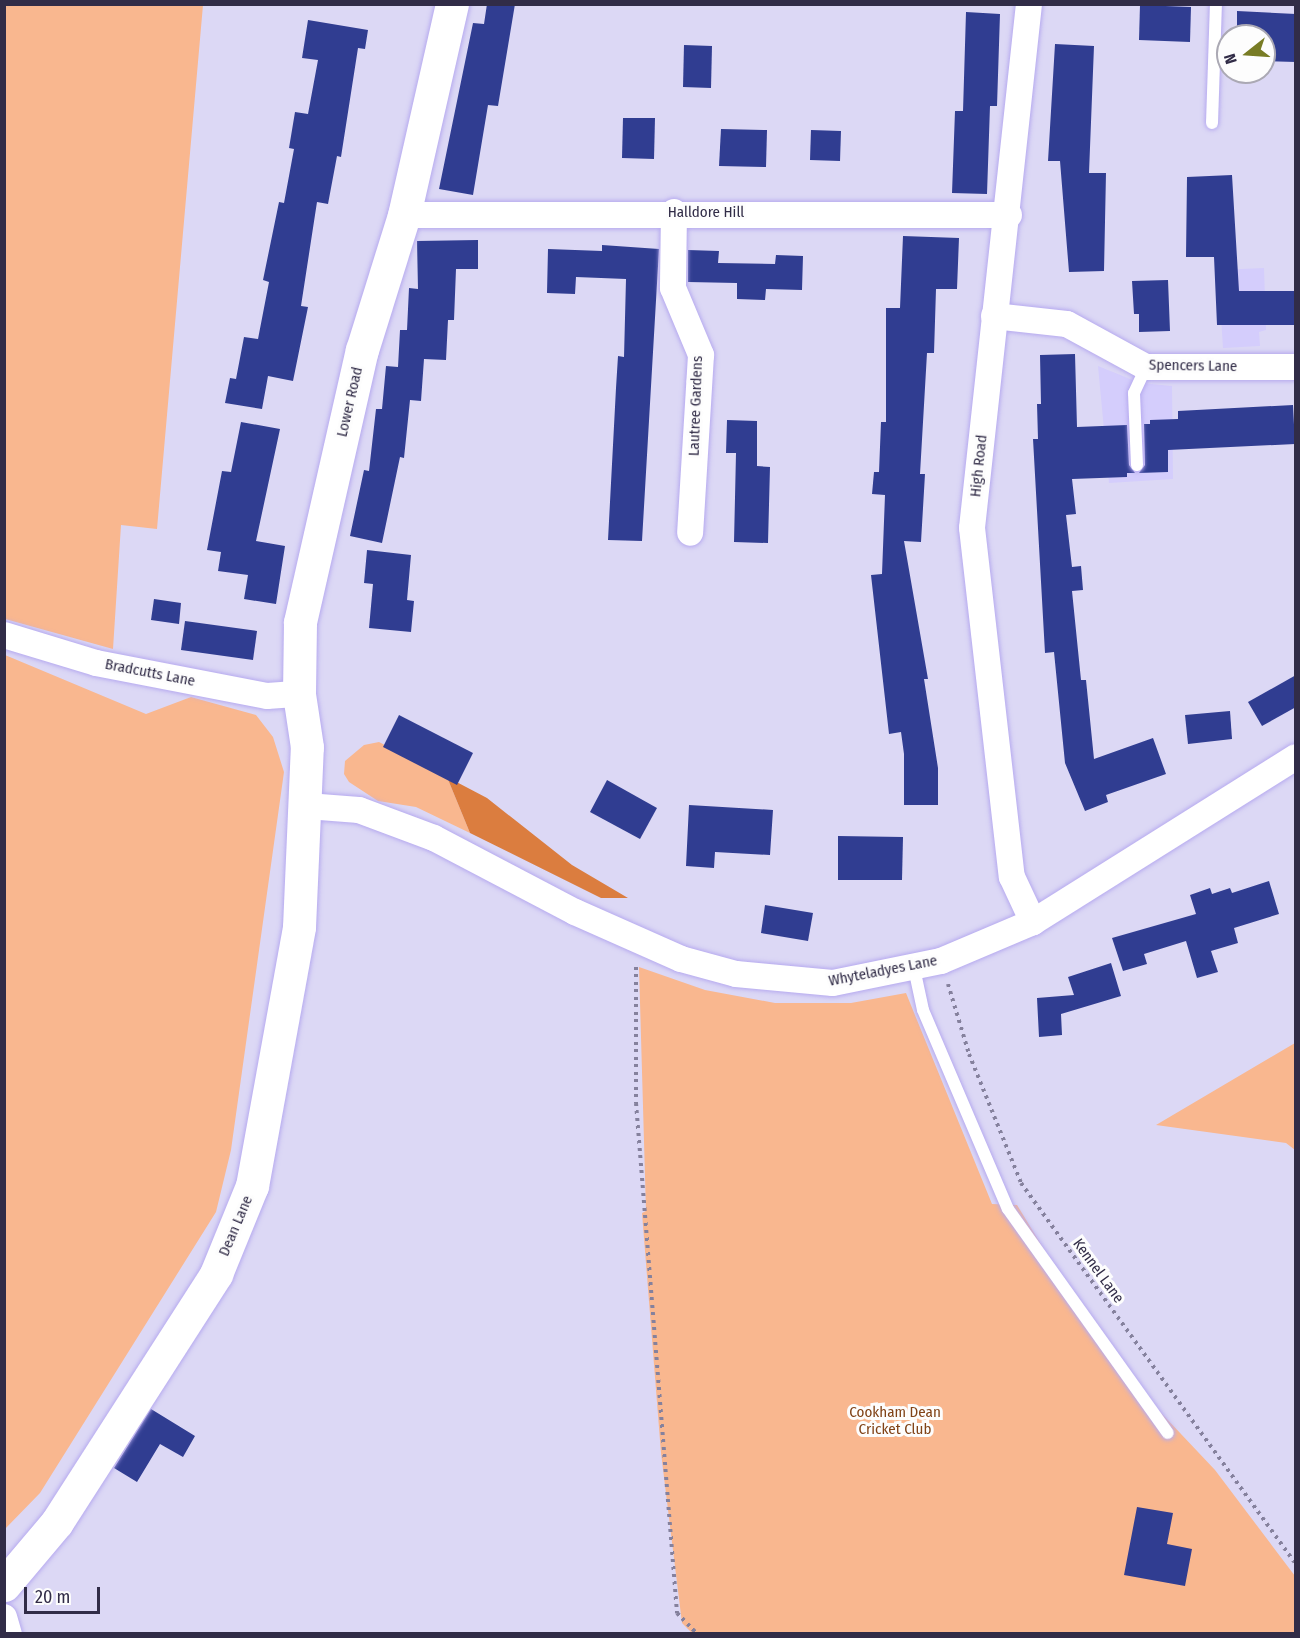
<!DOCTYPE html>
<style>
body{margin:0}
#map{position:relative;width:1300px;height:1638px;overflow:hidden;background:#dcd8f5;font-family:"Fira Sans Condensed",sans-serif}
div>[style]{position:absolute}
.built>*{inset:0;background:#d4cdfc}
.green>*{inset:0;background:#f9b78f}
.forest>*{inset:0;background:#db7d3f}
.building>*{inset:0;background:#303d91}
.path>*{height:4px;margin-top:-2px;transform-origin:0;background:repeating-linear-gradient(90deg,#85819d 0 3px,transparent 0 7.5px)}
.roads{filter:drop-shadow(0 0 2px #b6aaef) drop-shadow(0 0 2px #b6aaef)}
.lane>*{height:12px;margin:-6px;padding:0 6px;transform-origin:6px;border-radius:6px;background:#fff}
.street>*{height:26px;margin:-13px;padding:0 13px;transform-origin:13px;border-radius:13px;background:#fff}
.secondary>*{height:33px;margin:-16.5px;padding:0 16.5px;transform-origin:16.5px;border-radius:16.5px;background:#fff}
span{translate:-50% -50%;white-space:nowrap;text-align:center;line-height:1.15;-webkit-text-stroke:6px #fdfdfd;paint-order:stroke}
.street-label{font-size:15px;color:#312c47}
.park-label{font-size:15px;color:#814317}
.frame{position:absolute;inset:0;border:6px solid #312c47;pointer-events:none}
.north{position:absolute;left:1216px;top:24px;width:60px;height:60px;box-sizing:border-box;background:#fdfdfd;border:2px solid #aba9b4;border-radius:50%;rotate:253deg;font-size:16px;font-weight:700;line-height:24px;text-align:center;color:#312c47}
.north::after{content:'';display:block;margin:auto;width:21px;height:27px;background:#787c25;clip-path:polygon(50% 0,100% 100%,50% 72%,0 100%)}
.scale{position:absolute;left:24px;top:1587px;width:76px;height:27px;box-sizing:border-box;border:3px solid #312c47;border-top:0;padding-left:8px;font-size:18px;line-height:21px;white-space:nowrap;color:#312c47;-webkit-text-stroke:4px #fdfdfd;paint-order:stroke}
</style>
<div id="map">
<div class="built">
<i style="clip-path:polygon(1264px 268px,1266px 330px,1259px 332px,1260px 346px,1223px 348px,1218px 270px)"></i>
<i style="clip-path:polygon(1098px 366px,1140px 383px,1172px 386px,1173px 479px,1109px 483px)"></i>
</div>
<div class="green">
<i style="clip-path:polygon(4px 5px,203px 5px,157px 529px,121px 525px,113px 649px,5px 619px)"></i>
<i style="clip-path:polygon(5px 655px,146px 714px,191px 697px,256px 715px,273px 737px,284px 772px,231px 1150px,216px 1212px,40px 1493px,5px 1529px)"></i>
<i style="clip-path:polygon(379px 742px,447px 777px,470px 833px,416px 807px,378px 801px,349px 782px,344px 774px,345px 761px,364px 745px)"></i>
<i style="clip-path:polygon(639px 967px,705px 990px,775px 1003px,851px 1003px,906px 993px,992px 1204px,1017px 1205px,1070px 1292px,1147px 1398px,1215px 1470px,1295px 1576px,1295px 1633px,693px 1634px,682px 1623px,661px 1453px,642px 1213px,646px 1211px)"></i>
<i style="clip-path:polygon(1295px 1043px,1295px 1150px,1286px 1143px,1156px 1125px)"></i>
</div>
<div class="forest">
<i style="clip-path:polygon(447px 777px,487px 798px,572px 865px,628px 898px,601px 898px,470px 833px)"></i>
</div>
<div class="building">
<i style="clip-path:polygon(487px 4px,515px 4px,498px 106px,488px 105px,473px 195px,439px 189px,473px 23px,484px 24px)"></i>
<i style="clip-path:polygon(1140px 5px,1191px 7px,1190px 42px,1139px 40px)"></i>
<i style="clip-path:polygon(1237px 11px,1296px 14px,1296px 62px,1264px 61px,1264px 36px,1237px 36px)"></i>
<i style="clip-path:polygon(966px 12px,1000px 14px,997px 106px,990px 106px,987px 194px,952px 193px,955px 111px,963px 111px)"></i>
<i style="clip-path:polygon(308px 20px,368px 30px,365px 49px,358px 48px,341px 157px,337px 156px,328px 204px,317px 202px,301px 306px,308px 307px,293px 381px,268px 376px,262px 409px,225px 403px,230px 378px,236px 379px,244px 337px,258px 339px,269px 282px,263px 280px,279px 202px,284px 203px,294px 149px,289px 148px,295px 112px,308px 114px,318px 60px,302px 58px)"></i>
<i style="clip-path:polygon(1055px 44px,1094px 46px,1089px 173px,1106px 173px,1104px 271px,1069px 272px,1060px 161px,1048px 161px)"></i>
<i style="clip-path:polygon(684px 45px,712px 46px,711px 88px,683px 87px)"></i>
<i style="clip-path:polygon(623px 118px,655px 118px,654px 159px,622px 158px)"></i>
<i style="clip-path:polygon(721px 129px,767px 130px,766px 167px,719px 166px)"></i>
<i style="clip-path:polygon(811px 130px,841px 131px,840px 161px,810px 160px)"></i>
<i style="clip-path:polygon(1232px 175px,1239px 291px,1296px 291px,1296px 325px,1217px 325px,1214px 257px,1186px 257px,1187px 177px)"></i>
<i style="clip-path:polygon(903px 236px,959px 238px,957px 289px,936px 289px,934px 353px,927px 353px,920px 474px,925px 474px,921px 542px,904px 541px,928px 679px,924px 679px,938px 768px,938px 805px,904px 805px,904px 754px,901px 732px,889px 734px,871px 575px,882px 574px,885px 495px,872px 494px,874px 472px,879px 472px,881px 422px,886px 422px,886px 308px,900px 308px)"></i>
<i style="clip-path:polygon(478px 240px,478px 269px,456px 269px,454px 320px,448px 320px,446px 360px,424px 359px,421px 401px,410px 400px,404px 458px,400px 457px,382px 543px,350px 536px,364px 470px,369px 471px,376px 409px,382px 409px,386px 366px,398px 367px,400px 330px,407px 330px,409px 288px,418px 289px,417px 241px)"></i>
<i style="clip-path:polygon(602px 245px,659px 249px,642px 541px,608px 540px,616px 388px,618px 356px,624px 357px,626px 279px,576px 277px,575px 294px,547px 293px,548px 249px,602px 251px)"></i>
<i style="clip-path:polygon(688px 250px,719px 251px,718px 263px,775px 264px,776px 255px,803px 256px,802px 290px,766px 289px,765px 300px,737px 299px,737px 283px,688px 282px)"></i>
<i style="clip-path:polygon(1168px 280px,1170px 331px,1139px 332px,1139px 314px,1134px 314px,1132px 281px)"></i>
<i style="clip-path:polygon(1075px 354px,1077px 427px,1127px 425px,1129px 465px,1135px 473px,1127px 473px,1127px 477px,1072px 479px,1076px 514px,1066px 515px,1072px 567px,1081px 566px,1083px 590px,1072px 591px,1081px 680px,1086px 680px,1094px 759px,1153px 738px,1166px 774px,1106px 795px,1108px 802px,1085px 811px,1065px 763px,1054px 652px,1045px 653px,1033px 439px,1038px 439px,1037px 404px,1041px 404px,1040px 355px)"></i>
<i style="clip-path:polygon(1293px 405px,1295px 444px,1168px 450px,1168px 472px,1139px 473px,1145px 465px,1144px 424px,1150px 424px,1150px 420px,1178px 419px,1178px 411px)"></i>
<i style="clip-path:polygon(727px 420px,757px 421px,757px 466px,770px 467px,768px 543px,734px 542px,736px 453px,726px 453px)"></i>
<i style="clip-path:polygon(241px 422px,280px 429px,256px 541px,285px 546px,276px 604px,244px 599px,248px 575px,218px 571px,221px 552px,207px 550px,222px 471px,231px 472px)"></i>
<i style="clip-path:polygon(367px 550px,411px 555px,407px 600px,414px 601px,411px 632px,369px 628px,373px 584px,364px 583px)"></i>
<i style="clip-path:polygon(154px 599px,181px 603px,179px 624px,151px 620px)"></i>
<i style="clip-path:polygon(185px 621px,257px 631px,253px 660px,181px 650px)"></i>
<i style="clip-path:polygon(1296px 675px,1296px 707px,1262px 726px,1248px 702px)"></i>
<i style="clip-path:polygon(1230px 711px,1232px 739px,1188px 744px,1185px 715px)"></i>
<i style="clip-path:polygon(399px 715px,473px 753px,457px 785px,383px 747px)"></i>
<i style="clip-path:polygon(607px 780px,657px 808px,640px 839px,590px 812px)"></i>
<i style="clip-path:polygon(689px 805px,773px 810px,770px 855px,715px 852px,714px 868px,686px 866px)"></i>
<i style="clip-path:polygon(838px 836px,903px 837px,902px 880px,838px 880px)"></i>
<i style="clip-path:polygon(1269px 881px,1279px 914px,1234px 928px,1238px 943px,1211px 951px,1218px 972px,1197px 978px,1186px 941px,1144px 954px,1147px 964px,1123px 971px,1112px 938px,1196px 914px,1190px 895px,1210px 888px,1212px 894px,1230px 888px,1232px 893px)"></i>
<i style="clip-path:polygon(765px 905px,813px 913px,808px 941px,761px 933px)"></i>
<i style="clip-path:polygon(1111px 963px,1121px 996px,1061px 1014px,1062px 1035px,1039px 1037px,1037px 998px,1074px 995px,1068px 977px)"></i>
<i style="clip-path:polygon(151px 1409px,195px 1436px,183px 1457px,160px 1444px,137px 1482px,114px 1468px)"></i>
<i style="clip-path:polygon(1137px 1507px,1173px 1513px,1167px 1544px,1192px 1549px,1185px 1586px,1124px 1575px)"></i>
</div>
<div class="path">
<i style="left:636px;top:967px;width:136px;rotate:90deg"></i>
<i style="left:636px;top:1103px;width:512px;rotate:85.4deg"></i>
<i style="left:677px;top:1613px;width:29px;rotate:46deg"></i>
<i style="left:948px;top:984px;width:73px;rotate:73.3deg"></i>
<i style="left:969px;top:1054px;width:139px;rotate:68deg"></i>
<i style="left:1021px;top:1183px;width:470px;rotate:54.2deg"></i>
</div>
<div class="roads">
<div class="lane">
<i style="left:1212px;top:123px;width:119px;rotate:-88.1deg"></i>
<i style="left:1137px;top:465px;width:72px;rotate:-92.4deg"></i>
<i style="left:1134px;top:393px;width:29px;rotate:-65deg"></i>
<i style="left:914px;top:968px;width:43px;rotate:77.9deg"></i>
<i style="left:923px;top:1010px;width:216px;rotate:66.9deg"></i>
<i style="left:1008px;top:1209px;width:275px;rotate:54.5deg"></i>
</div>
<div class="street">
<i style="left:1029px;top:4px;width:527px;rotate:96.21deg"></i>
<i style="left:972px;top:528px;width:351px;rotate:83.5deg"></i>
<i style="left:1012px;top:877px;width:50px;rotate:65deg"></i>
<i style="left:674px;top:212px;width:76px;rotate:90.8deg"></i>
<i style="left:673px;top:288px;width:73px;rotate:67.3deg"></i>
<i style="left:701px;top:355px;width:178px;rotate:93.5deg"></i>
<i style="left:404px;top:215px;width:605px"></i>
<i style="left:994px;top:316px;width:73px;rotate:6.3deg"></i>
<i style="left:1067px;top:324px;width:90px;rotate:28.6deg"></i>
<i style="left:1146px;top:367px;width:150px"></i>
<i style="left:4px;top:635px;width:96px;rotate:16.9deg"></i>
<i style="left:96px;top:663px;width:174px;rotate:10.9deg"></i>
<i style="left:267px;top:696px;width:32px;rotate:-4deg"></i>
<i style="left:307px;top:806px;width:52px;rotate:4.4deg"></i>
<i style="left:359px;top:810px;width:80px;rotate:20.5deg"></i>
<i style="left:434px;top:838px;width:159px;rotate:27.7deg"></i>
<i style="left:575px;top:912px;width:116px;rotate:23.9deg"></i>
<i style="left:681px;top:959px;width:57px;rotate:15.3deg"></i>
<i style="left:736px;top:974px;width:97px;rotate:5.3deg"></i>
<i style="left:833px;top:983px;width:110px;rotate:-11.5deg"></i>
<i style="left:941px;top:961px;width:100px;rotate:-23deg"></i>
<i style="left:1033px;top:922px;width:310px;rotate:-32.1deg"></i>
<i style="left:4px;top:1617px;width:18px;rotate:74deg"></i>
</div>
<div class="secondary">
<i style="left:4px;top:1585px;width:82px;rotate:-49.9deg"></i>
<i style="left:57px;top:1522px;width:295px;rotate:-57.3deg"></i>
<i style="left:216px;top:1274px;width:95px;rotate:-67.8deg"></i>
<i style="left:252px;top:1186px;width:263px;rotate:-79.7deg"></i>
<i style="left:299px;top:927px;width:180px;rotate:-87.5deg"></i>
<i style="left:307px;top:747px;width:54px;rotate:-98.6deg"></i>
<i style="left:299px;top:694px;width:72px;rotate:-89.2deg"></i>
<i style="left:300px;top:622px;width:279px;rotate:-77.2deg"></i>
<i style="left:362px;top:350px;width:141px;rotate:-72.7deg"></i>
<i style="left:404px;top:215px;width:216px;rotate:-77.2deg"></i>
</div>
</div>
<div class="street-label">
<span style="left:706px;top:213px">Halldore Hill</span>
<span style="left:1193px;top:366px;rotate:1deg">Spencers Lane</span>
<span style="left:350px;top:402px;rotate:-77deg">Lower Road</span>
<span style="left:696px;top:406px;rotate:-88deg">Lautree Gardens</span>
<span style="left:979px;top:466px;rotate:-84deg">High Road</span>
<span style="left:150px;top:673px;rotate:11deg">Bradcutts Lane</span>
<span style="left:883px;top:971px;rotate:-11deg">Whyteladyes Lane</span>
<span style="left:236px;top:1226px;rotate:-67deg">Dean Lane</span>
<span style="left:1098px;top:1271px;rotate:54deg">Kennel Lane</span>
</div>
<div class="park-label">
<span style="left:895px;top:1421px">Cookham Dean<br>Cricket Club</span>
</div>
<div class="frame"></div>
<div class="north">N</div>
<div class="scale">20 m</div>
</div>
